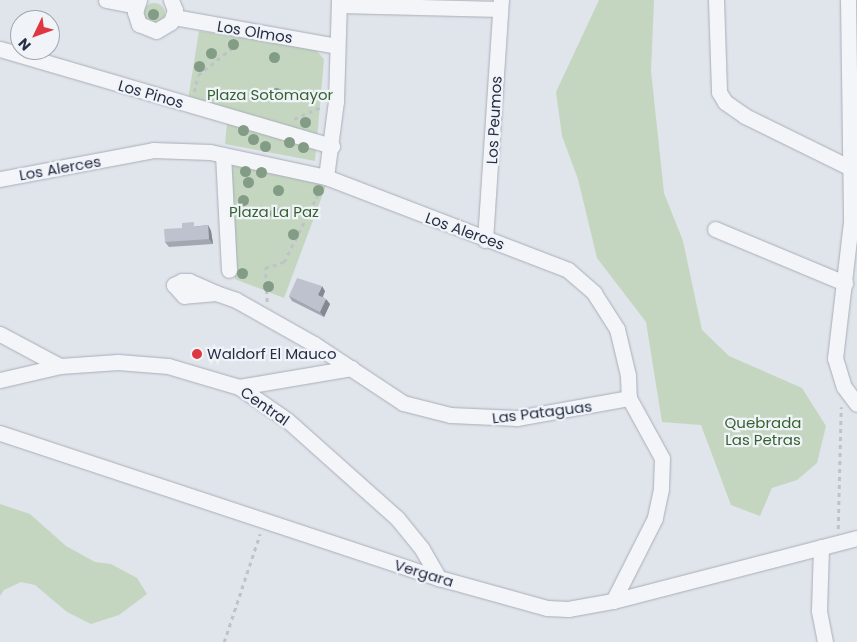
<!DOCTYPE html>
<style>
body{margin:0}
#map{position:relative;width:857px;height:642px;overflow:hidden;background:#e0e4eb;font-family:Poppins,sans-serif}
div>[style]{position:absolute}
.green>*{inset:0;background:#c4d6c0}
.round{border-radius:50%}
.path>*{height:2.5px;margin-top:-1.25px;transform-origin:0;background:repeating-linear-gradient(90deg,#bfc2ca 0 4px,transparent 0 8px)}
.roads{filter:drop-shadow(0 0 1px #a8aeb9) drop-shadow(0 0 1px #a8aeb9)}
.minor>*{height:15px;margin:-7.5px;padding:0 7.5px;transform-origin:7.5px;border-radius:7.5px;background:#f4f5f9}
.trees>*{width:11px;height:11px;margin:-5.5px;border-radius:50%;background:#839c85}
.wall>*{inset:0;background:#a3a7b1}
.shaded-wall>*{inset:0;background:#848890}
.building>*{inset:0;background:#bdc2ce}
.dots>*{width:14px;height:14px;translate:-50% -50%;box-sizing:border-box;border:2px solid #f0f3f8;border-radius:50%}
span{translate:-50% -50%;white-space:nowrap;text-align:center;line-height:1.15;-webkit-text-stroke:4.5px #f0f3f8;paint-order:stroke}
.street-label{font-size:15px;color:#272f45}
.park-label{font-size:15px;color:#376232}
.poi-label{font-size:15px;color:#272f45}
.left{translate:0 -50%;text-align:left}
.north{position:absolute;left:10px;top:10px;width:50px;height:50px;box-sizing:border-box;background:#f0f3f8;border:1px solid #a0a5b0;border-radius:50%;rotate:228deg;font-size:14px;font-weight:700;line-height:20px;text-align:center;color:#272f45}
.north::after{content:'';display:block;margin:auto;width:18px;height:22px;background:#de3742;clip-path:polygon(50% 0,100% 100%,50% 72%,0 100%)}
</style>
<div id="map">
<div class="green">
<i style="clip-path:polygon(599px 0,654px 0,651px 71px,664px 193px,683px 241px,702px 330px,729px 356px,802px 388px,826px 426px,817px 463px,797px 480px,772px 488px,760px 516px,731px 505px,701px 425px,662px 422px,646px 322px,597px 258px,578px 179px,562px 136px,556px 92px)"></i>
<i class="round" style="left:143px;top:3px;width:22px;height:22px"></i>
<i style="clip-path:polygon(199px 31px,316px 50px,324px 59px,315px 161px,225px 144px,227px 123px,188px 100px)"></i>
<i style="clip-path:polygon(232px 162px,327px 183px,284px 298px,235px 279px)"></i>
<i style="clip-path:polygon(0 504px,30px 514px,66px 546px,95px 562px,111px 564px,137px 578px,147px 594px,119px 615px,91px 624px,67px 612px,35px 585px,21px 582px,4px 590px,0 596px)"></i>
</div>
<div class="path">
<i style="left:194px;top:92px;width:17px;rotate:-77deg"></i>
<i style="left:198px;top:75px;width:50px;rotate:-38.5deg"></i>
<i style="left:294px;top:119px;width:30px;rotate:-24deg"></i>
<i style="left:267px;top:302px;width:34px;rotate:-93deg"></i>
<i style="left:265px;top:268px;width:20px;rotate:-18deg"></i>
<i style="left:284px;top:262px;width:80px;rotate:-63.4deg"></i>
<i style="left:838px;top:529px;width:122px;rotate:-88.6deg"></i>
<i style="left:224px;top:642px;width:114px;rotate:-71.6deg"></i>
</div>
<div class="roads">
<div class="minor">
<i style="left:106px;top:0;width:31px;rotate:11deg"></i>
<i style="left:139px;top:0;width:13px;rotate:108deg"></i>
<i style="left:135px;top:12px;width:13px;rotate:72deg"></i>
<i style="left:139px;top:24px;width:18px;rotate:22deg"></i>
<i style="left:156px;top:31px;width:17px;rotate:-31deg"></i>
<i style="left:171px;top:22px;width:13px;rotate:-72deg"></i>
<i style="left:175px;top:10px;width:11px;rotate:-112deg"></i>
<i style="left:716px;top:0;width:92px;rotate:88.1deg"></i>
<i style="left:719px;top:92px;width:12px;rotate:59deg"></i>
<i style="left:725px;top:102px;width:24px;rotate:35deg"></i>
<i style="left:745px;top:116px;width:125px;rotate:26.2deg"></i>
<i style="left:848px;top:0;width:222px;rotate:89.2deg"></i>
<i style="left:851px;top:222px;width:137px;rotate:96.7deg"></i>
<i style="left:835px;top:358px;width:30px;rotate:73deg"></i>
<i style="left:844px;top:387px;width:21px;rotate:53deg"></i>
<i style="left:339px;top:5px;width:161px;rotate:1.4deg"></i>
<i style="left:174px;top:17px;width:165px;rotate:10.1deg"></i>
<i style="left:0;top:49px;width:346px;rotate:16.3deg"></i>
<i style="left:223px;top:155px;width:115px;rotate:87deg"></i>
<i style="left:326px;top:177px;width:77px;rotate:-82.5deg"></i>
<i style="left:336px;top:101px;width:101px;rotate:-88.3deg"></i>
<i style="left:0;top:179px;width:156px;rotate:-10.7deg"></i>
<i style="left:153px;top:150px;width:57px;rotate:2deg"></i>
<i style="left:210px;top:152px;width:119px;rotate:12.2deg"></i>
<i style="left:326px;top:177px;width:259px;rotate:21deg"></i>
<i style="left:568px;top:270px;width:35px;rotate:41deg"></i>
<i style="left:594px;top:293px;width:43px;rotate:57.4deg"></i>
<i style="left:617px;top:329px;width:47px;rotate:76.6deg"></i>
<i style="left:628px;top:375px;width:23px;rotate:88deg"></i>
<i style="left:629px;top:398px;width:68px;rotate:61.2deg"></i>
<i style="left:662px;top:458px;width:31px;rotate:92deg"></i>
<i style="left:661px;top:489px;width:30px;rotate:102deg"></i>
<i style="left:655px;top:518px;width:93px;rotate:116.8deg"></i>
<i style="left:715px;top:229px;width:141px;rotate:22.6deg"></i>
<i style="left:485px;top:240px;width:241px;rotate:-86.2deg"></i>
<i style="left:182px;top:281px;width:7px"></i>
<i style="left:189px;top:281px;width:30px;rotate:24deg"></i>
<i style="left:216px;top:293px;width:32px;rotate:175deg"></i>
<i style="left:184px;top:296px;width:15px;rotate:-132deg"></i>
<i style="left:174px;top:285px;width:9px;rotate:-27deg"></i>
<i style="left:216px;top:293px;width:21px;rotate:19deg"></i>
<i style="left:236px;top:300px;width:90px;rotate:29.4deg"></i>
<i style="left:314px;top:344px;width:107px;rotate:33.5deg"></i>
<i style="left:403px;top:403px;width:49px;rotate:14.3deg"></i>
<i style="left:450px;top:415px;width:67px;rotate:2.6deg"></i>
<i style="left:517px;top:418px;width:114px;rotate:-10.1deg"></i>
<i style="left:0;top:334px;width:68px;rotate:28.1deg"></i>
<i style="left:0;top:380px;width:62px;rotate:-13.1deg"></i>
<i style="left:60px;top:366px;width:58px;rotate:-3.9deg"></i>
<i style="left:118px;top:362px;width:50px;rotate:4.6deg"></i>
<i style="left:168px;top:366px;width:74px;rotate:16.5deg"></i>
<i style="left:239px;top:387px;width:58px;rotate:34.5deg"></i>
<i style="left:287px;top:420px;width:147px;rotate:41.7deg"></i>
<i style="left:397px;top:518px;width:40px;rotate:51deg"></i>
<i style="left:422px;top:549px;width:34px;rotate:60deg"></i>
<i style="left:239px;top:387px;width:114px;rotate:-9.6deg"></i>
<i style="left:0;top:433px;width:462px;rotate:18.3deg"></i>
<i style="left:439px;top:578px;width:112px;rotate:15.5deg"></i>
<i style="left:547px;top:608px;width:21px;rotate:3deg"></i>
<i style="left:568px;top:609px;width:46px;rotate:-10.1deg"></i>
<i style="left:613px;top:601px;width:252px;rotate:-14.5deg"></i>
<i style="left:821px;top:547px;width:64px;rotate:91.8deg"></i>
<i style="left:819px;top:611px;width:32px;rotate:79deg"></i>
</div>
</div>
<div class="trees">
<i style="left:153px;top:14px"></i>
<i style="left:233px;top:44px"></i>
<i style="left:211px;top:53px"></i>
<i style="left:274px;top:57px"></i>
<i style="left:199px;top:66px"></i>
<i style="left:276px;top:93px"></i>
<i style="left:305px;top:122px"></i>
<i style="left:243px;top:130px"></i>
<i style="left:253px;top:139px"></i>
<i style="left:289px;top:142px"></i>
<i style="left:265px;top:146px"></i>
<i style="left:303px;top:147px"></i>
<i style="left:245px;top:171px"></i>
<i style="left:261px;top:172px"></i>
<i style="left:248px;top:182px"></i>
<i style="left:278px;top:190px"></i>
<i style="left:318px;top:190px"></i>
<i style="left:243px;top:200px"></i>
<i style="left:309px;top:212px"></i>
<i style="left:275px;top:213px"></i>
<i style="left:293px;top:234px"></i>
<i style="left:242px;top:273px"></i>
<i style="left:268px;top:286px"></i>
</div>
<div class="wall">
<i style="clip-path:polygon(208px 225px,211px 231px,213px 244px,169px 247px,165px 242px,182px 228px)"></i>
<i style="clip-path:polygon(325px 291px,323px 297px,330px 304px,324px 317px,292px 301px,289px 296px)"></i>
</div>
<div class="shaded-wall">
<i style="clip-path:polygon(208px 225px,211px 231px,213px 244px,209px 239px)"></i>
<i style="clip-path:polygon(322px 286px,325px 291px,321px 300px,318px 295px)"></i>
<i style="clip-path:polygon(326px 299px,330px 304px,324px 317px,320px 312px)"></i>
</div>
<div class="building">
<i style="clip-path:polygon(194px 222px,194px 227px,208px 225px,209px 239px,165px 242px,164px 229px,182px 228px,182px 223px)"></i>
<i style="clip-path:polygon(297px 278px,322px 286px,318px 295px,326px 299px,320px 312px,289px 296px)"></i>
</div>
<div class="dots">
<i style="left:197px;top:354px;background:#de3742"></i>
</div>
<div class="street-label">
<span style="left:255px;top:32px;rotate:9deg">Los Olmos</span>
<span style="left:151px;top:94px;rotate:16deg">Los Pinos</span>
<span style="left:494px;top:120px;rotate:-87deg">Los Peumos</span>
<span style="left:60px;top:168px;rotate:-10deg">Los Alerces</span>
<span style="left:465px;top:231px;rotate:20deg">Los Alerces</span>
<span style="left:265px;top:406px;rotate:35deg">Central</span>
<span style="left:542px;top:412px;rotate:-7deg">Las Pataguas</span>
<span style="left:424px;top:573px;rotate:17deg">Vergara</span>
</div>
<div class="park-label">
<span style="left:270px;top:95px">Plaza Sotomayor</span>
<span style="left:274px;top:212px">Plaza La Paz</span>
<span style="left:763px;top:431px">Quebrada<br>Las Petras</span>
</div>
<div class="poi-label">
<span class="left" style="left:207px;top:354px">Waldorf El Mauco</span>
</div>
<div class="north">N</div>
</div>
